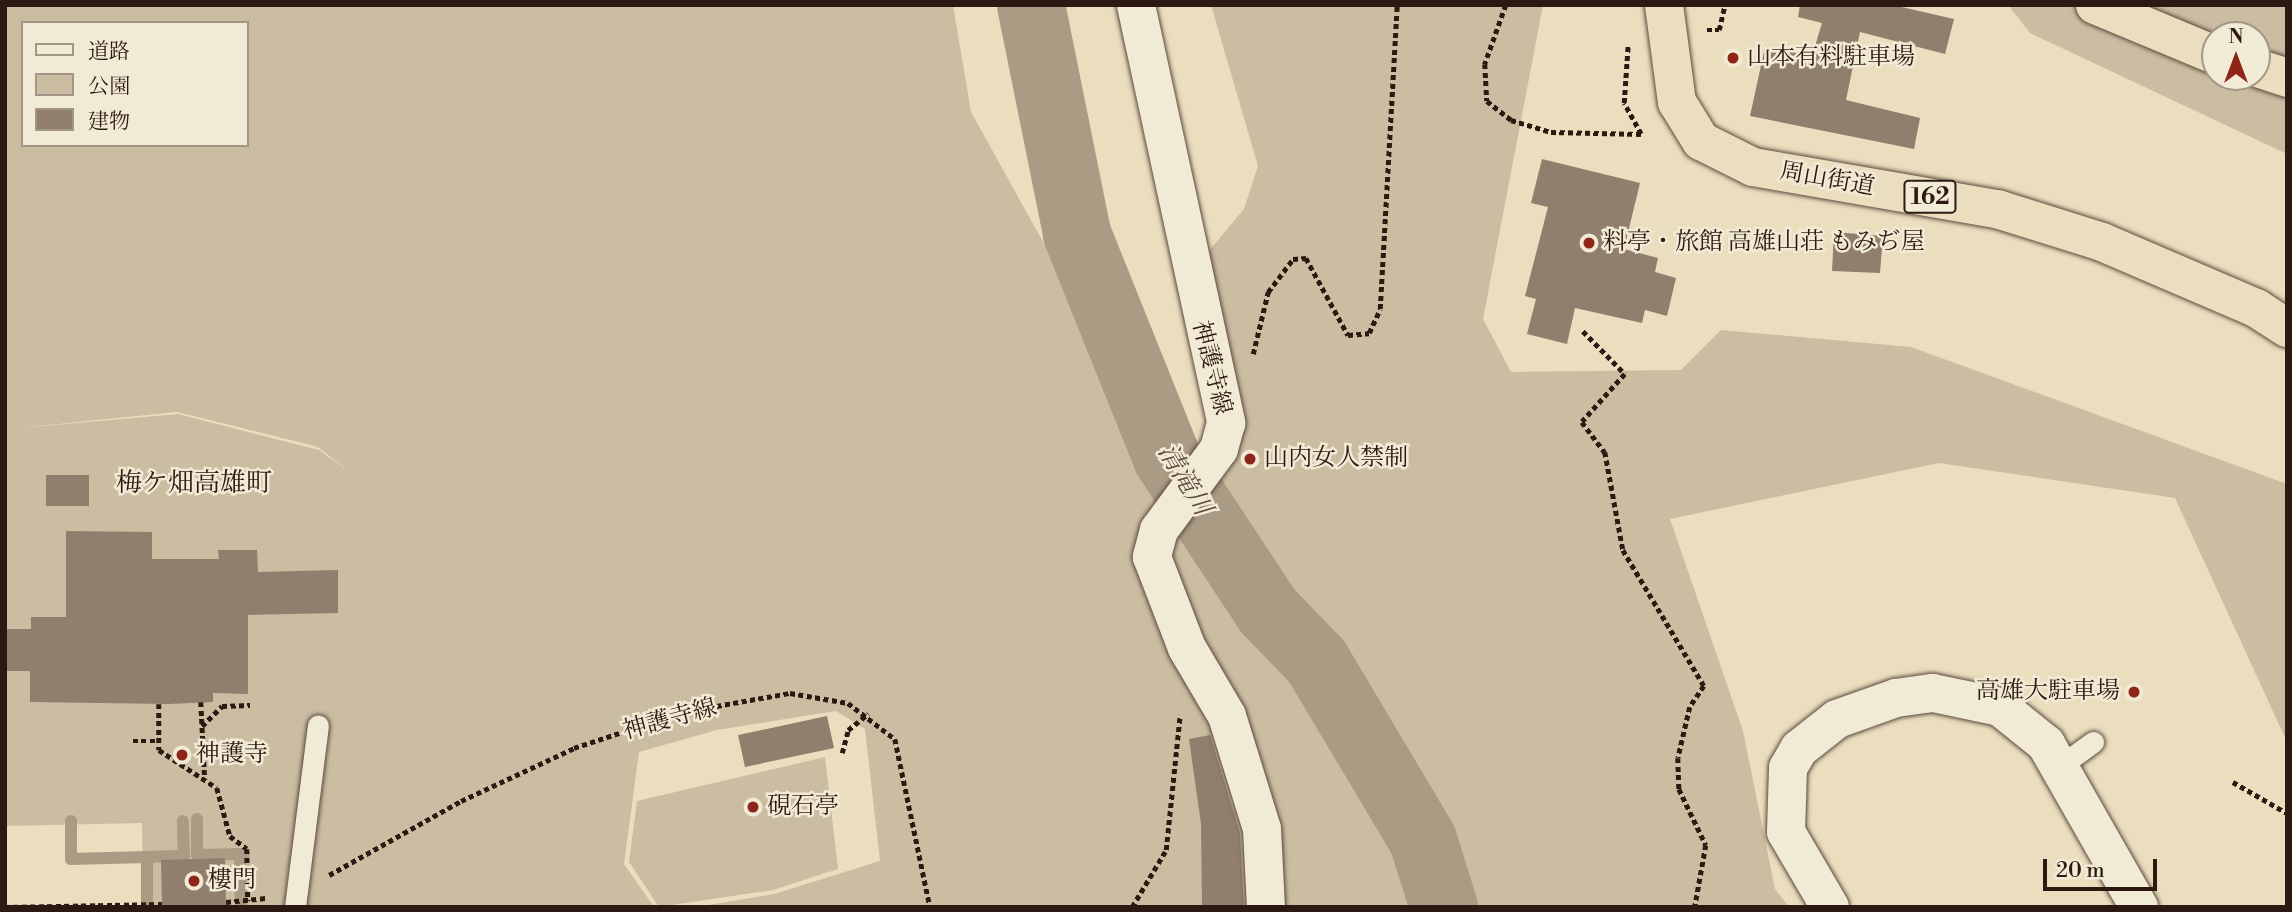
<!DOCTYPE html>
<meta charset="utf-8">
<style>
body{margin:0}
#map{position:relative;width:2292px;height:912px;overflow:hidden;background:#eadebf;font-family:"Libre Bodoni","Noto Serif JP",serif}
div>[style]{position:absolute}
.green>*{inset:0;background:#cabda2}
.stream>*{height:12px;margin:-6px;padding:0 6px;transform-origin:6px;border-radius:6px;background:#aa9b84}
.river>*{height:68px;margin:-34px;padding:0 34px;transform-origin:34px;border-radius:34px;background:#aa9b84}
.building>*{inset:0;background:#907f6c}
.path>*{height:4.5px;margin-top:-2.25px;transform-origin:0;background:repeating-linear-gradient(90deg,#2e1912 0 5px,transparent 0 8.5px)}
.roads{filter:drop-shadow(0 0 2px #5d4a3d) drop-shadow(0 0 2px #5d4a3d)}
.service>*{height:21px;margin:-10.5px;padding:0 10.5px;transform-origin:10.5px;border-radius:10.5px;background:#f1ead5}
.minor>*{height:38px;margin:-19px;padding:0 19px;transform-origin:19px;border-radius:19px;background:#f1ead5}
.tertiary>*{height:38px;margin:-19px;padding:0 19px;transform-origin:19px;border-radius:19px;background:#f1ead5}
.secondary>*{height:38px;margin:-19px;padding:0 19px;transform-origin:19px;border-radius:19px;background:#f1ead5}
.trunk>*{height:38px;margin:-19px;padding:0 19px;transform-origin:19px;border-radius:19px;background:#eadebf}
.dots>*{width:19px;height:19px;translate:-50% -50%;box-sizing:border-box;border:4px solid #f1ead5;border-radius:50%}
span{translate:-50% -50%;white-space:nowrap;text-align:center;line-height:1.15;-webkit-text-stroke:5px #f1ead5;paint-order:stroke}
.shield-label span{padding:2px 5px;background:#f1ead5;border:2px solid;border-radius:5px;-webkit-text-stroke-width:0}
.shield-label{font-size:23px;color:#2e1912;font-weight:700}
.poi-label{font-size:24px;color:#2e1912}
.left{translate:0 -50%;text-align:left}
.right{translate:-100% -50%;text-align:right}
.street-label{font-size:24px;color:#2e1912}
.water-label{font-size:26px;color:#604d40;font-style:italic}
.neighbourhood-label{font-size:26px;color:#2e1912}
.frame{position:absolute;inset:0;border:7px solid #2e1912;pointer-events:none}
.legend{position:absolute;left:21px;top:21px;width:228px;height:126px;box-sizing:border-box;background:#f1ead5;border:2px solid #a39687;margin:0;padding:9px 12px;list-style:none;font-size:21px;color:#2e1912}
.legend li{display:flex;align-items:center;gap:14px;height:35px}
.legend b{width:35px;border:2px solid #a39687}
.north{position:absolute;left:2201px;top:21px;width:70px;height:70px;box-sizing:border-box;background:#f1ead5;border:2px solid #a39687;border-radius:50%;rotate:0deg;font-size:19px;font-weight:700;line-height:28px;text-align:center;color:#2e1912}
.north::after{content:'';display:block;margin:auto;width:24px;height:32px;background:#8f2418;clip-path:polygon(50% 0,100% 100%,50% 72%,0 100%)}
.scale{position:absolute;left:2043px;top:859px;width:114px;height:32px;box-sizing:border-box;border:4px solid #2e1912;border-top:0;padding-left:9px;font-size:21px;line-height:24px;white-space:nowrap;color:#2e1912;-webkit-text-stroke:5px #f1ead5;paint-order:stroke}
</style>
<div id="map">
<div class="green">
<i style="clip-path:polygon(evenodd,5px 5px,953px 5px,971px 112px,1113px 368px,1165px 477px,1237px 424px,1203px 258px,1244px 209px,1258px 166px,1211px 5px,1543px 5px,1483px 319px,1511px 372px,1681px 370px,1721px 330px,1911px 347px,2287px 484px,2287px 742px,2175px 498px,1939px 463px,1670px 519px,1743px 731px,1775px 889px,1789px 907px,696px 907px,774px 894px,880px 861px,865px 729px,836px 711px,717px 730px,639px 752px,624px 864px,654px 907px,143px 907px,142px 823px,5px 826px,5px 5px,23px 23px,247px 23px,247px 145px,23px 145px,23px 23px,5px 5px,177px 412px,318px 447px,350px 472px,319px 450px,178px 414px,9px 429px,177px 412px)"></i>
<i style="clip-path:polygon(evenodd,2008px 5px,2287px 5px,2287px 154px,2030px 33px,2008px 5px,2215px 35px,2257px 35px,2257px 77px,2215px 77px,2215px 35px)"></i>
<i style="clip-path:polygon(825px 757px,838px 869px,773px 890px,659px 907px,629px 862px,637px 801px)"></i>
</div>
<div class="stream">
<i style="left:197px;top:819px;width:36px;rotate:90deg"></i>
<i style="left:197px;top:855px;width:47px;rotate:-1.2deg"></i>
<i style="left:71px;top:821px;width:38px;rotate:90deg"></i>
<i style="left:71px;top:859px;width:76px;rotate:-1.5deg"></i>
<i style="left:147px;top:857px;width:50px;rotate:90deg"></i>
<i style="left:240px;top:854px;width:53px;rotate:88.9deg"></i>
<i style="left:147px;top:857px;width:37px;rotate:-2deg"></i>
<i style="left:184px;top:856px;width:35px;rotate:-92deg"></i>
</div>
<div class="river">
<i style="left:1031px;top:5px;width:234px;rotate:78.6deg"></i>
<i style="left:1077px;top:234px;width:241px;rotate:68.1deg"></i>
<i style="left:1167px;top:458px;width:183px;rotate:56.6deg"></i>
<i style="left:1268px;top:611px;width:71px;rotate:46.1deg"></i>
<i style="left:1317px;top:662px;width:207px;rotate:59.2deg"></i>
<i style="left:1423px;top:840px;width:70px;rotate:72.6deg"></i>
</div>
<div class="building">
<i style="clip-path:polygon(1800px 5px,1893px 5px,1954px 19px,1945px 54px,1860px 32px,1846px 100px,1920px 118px,1914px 149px,1750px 116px,1765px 47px,1812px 56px,1822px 23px,1798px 17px)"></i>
<i style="clip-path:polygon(1542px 159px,1640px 183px,1624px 249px,1658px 258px,1655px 272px,1676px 278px,1667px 316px,1645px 310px,1642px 323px,1575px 308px,1567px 344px,1527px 334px,1536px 299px,1525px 296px,1548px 207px,1531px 203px)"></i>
<i style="clip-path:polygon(1834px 232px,1883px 236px,1880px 273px,1832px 271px)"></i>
<i style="clip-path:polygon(46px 475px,89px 475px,89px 506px,46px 506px)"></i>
<i style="clip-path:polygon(66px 531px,152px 532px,152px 559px,219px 559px,218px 550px,257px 550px,258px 572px,338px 570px,338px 613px,248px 615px,248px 694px,213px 693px,213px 702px,169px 704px,30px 702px,30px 671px,5px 671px,5px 629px,31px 629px,31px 617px,66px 617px)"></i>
<i style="clip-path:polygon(827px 716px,834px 748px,745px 767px,738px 735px)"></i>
<i style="clip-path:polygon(1210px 735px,1240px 833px,1244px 907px,1202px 907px,1201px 824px,1189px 739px)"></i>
<i style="clip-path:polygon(225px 858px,226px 907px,162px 907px,161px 860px)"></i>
</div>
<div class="path">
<i style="left:1506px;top:5px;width:63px;rotate:109.6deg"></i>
<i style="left:1485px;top:64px;width:37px;rotate:87deg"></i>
<i style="left:1487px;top:101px;width:31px;rotate:38deg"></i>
<i style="left:1511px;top:120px;width:42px;rotate:16.7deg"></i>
<i style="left:1551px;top:132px;width:90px;rotate:1.3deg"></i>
<i style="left:1641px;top:134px;width:35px;rotate:-119deg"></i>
<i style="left:1624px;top:103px;width:58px;rotate:-86.1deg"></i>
<i style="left:1707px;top:30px;width:12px"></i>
<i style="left:1719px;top:30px;width:26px;rotate:-77deg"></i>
<i style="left:1583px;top:331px;width:60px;rotate:45.7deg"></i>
<i style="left:1625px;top:374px;width:64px;rotate:131.9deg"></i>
<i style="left:1582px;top:422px;width:38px;rotate:53deg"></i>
<i style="left:1605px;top:452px;width:100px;rotate:79.6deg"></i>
<i style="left:1623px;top:550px;width:158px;rotate:59.2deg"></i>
<i style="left:1704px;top:686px;width:25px;rotate:124deg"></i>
<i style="left:1690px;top:707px;width:52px;rotate:103.2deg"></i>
<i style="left:1678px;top:758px;width:31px;rotate:88deg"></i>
<i style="left:1679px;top:789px;width:62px;rotate:64.3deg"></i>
<i style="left:1706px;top:845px;width:63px;rotate:100.1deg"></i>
<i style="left:1253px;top:354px;width:64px;rotate:-76.4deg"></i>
<i style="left:1268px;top:292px;width:41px;rotate:-52.9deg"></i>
<i style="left:1293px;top:259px;width:13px;rotate:-4deg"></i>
<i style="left:1306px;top:258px;width:88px;rotate:61.4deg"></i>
<i style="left:1348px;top:335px;width:21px;rotate:-5deg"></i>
<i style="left:1369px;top:333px;width:26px;rotate:-65deg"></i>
<i style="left:1380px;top:309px;width:304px;rotate:-86.8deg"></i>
<i style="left:201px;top:702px;width:78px;rotate:87.1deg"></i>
<i style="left:159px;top:704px;width:46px;rotate:90deg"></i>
<i style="left:159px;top:750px;width:69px;rotate:33.2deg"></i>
<i style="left:217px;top:788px;width:50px;rotate:74.8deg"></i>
<i style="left:230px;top:836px;width:21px;rotate:37deg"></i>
<i style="left:247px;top:849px;width:52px;rotate:88.9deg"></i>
<i style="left:202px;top:726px;width:28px;rotate:-45deg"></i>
<i style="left:222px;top:706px;width:28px;rotate:-2deg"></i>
<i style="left:133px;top:741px;width:26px"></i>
<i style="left:842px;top:753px;width:24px;rotate:-75deg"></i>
<i style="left:848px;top:730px;width:26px;rotate:-39deg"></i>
<i style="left:2233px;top:782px;width:62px;rotate:29.9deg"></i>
<i style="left:329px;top:875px;width:151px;rotate:-29.3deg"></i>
<i style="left:461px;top:801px;width:125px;rotate:-25.1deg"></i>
<i style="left:574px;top:748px;width:115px;rotate:-18.3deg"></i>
<i style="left:683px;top:712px;width:109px;rotate:-10.1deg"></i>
<i style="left:790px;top:693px;width:59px;rotate:9.8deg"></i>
<i style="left:848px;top:703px;width:59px;rotate:37.5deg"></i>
<i style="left:895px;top:739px;width:172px;rotate:78.2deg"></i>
<i style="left:226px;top:902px;width:40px;rotate:-5.7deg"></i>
<i style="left:5px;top:907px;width:157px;rotate:-1.1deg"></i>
<i style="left:1132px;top:907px;width:66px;rotate:-59.2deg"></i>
<i style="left:1166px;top:850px;width:136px;rotate:-84.1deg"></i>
</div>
<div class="roads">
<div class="service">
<i style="left:2060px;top:766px;width:41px;rotate:-36deg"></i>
<i style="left:295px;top:907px;width:183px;rotate:-82.8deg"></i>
</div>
<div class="minor">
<i style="left:1187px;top:648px;width:79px;rotate:59.5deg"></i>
<i style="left:1227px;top:716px;width:118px;rotate:72.8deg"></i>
<i style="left:1262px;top:829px;width:78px;rotate:87.1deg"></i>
</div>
<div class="tertiary">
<i style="left:1830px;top:907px;width:87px;rotate:-120.4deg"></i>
<i style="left:1786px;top:832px;width:64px;rotate:-88.2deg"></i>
<i style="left:1788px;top:768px;width:22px;rotate:-60deg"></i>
<i style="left:1799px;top:749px;width:48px;rotate:-38.3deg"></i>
<i style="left:1837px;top:719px;width:63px;rotate:-19.6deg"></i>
<i style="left:1896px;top:698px;width:37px;rotate:-8deg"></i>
<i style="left:1933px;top:693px;width:68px;rotate:11.8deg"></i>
<i style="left:2000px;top:707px;width:59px;rotate:38.8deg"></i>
<i style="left:2046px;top:744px;width:188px;rotate:60.3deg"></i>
</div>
<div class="secondary">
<i style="left:1136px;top:5px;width:428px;rotate:77.8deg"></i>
<i style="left:1226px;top:423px;width:27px;rotate:105deg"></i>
<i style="left:1219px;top:449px;width:101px;rotate:126.5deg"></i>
<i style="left:1159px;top:530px;width:28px;rotate:105deg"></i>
<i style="left:1152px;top:557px;width:97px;rotate:69deg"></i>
</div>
<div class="trunk">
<i style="left:1664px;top:5px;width:98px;rotate:82.4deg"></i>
<i style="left:1677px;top:102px;width:46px;rotate:58.4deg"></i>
<i style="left:1701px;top:141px;width:58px;rotate:26.6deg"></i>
<i style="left:1753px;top:167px;width:248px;rotate:9.8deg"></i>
<i style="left:1997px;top:209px;width:110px;rotate:17.4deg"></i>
<i style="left:2102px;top:242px;width:168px;rotate:23.2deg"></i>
<i style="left:2256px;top:308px;width:37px;rotate:33deg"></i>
<i style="left:2095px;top:5px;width:130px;rotate:22.6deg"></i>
<i style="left:2257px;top:68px;width:32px;rotate:18deg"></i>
</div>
</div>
<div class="dots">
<i style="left:1733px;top:58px;background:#8f2418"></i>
<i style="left:1589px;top:243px;background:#8f2418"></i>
<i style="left:1250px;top:459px;background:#8f2418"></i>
<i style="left:2134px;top:692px;background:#8f2418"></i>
<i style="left:182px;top:755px;background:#8f2418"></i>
<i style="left:753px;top:807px;background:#8f2418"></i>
<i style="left:194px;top:881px;background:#8f2418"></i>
</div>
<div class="shield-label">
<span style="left:1930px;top:197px">162</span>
</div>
<div class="poi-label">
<span class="left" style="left:1747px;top:58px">山本有料駐車場</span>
<span class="left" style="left:1603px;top:243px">料亭・旅館 高雄山荘 もみぢ屋</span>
<span class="left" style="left:1264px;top:459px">山内女人禁制</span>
<span class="right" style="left:2120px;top:692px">高雄大駐車場</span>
<span class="left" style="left:196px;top:755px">神護寺</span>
<span class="left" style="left:767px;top:807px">硯石亭</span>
<span class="left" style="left:208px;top:881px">樓門</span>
</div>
<div class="street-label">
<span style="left:1827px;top:180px;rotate:10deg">周山街道</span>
<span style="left:1211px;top:368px;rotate:76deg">神護寺線</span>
<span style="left:670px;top:720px;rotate:-15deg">神護寺線</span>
</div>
<div class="water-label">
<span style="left:1184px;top:480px;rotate:59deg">清滝川</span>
</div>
<div class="neighbourhood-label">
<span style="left:194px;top:484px">梅ケ畑高雄町</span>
</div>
<div class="frame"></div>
<ul class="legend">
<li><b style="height:9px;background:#f1ead5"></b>道路</li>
<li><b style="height:19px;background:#cabda2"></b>公園</li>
<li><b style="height:19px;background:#907f6c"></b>建物</li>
</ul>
<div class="north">N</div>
<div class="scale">20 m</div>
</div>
